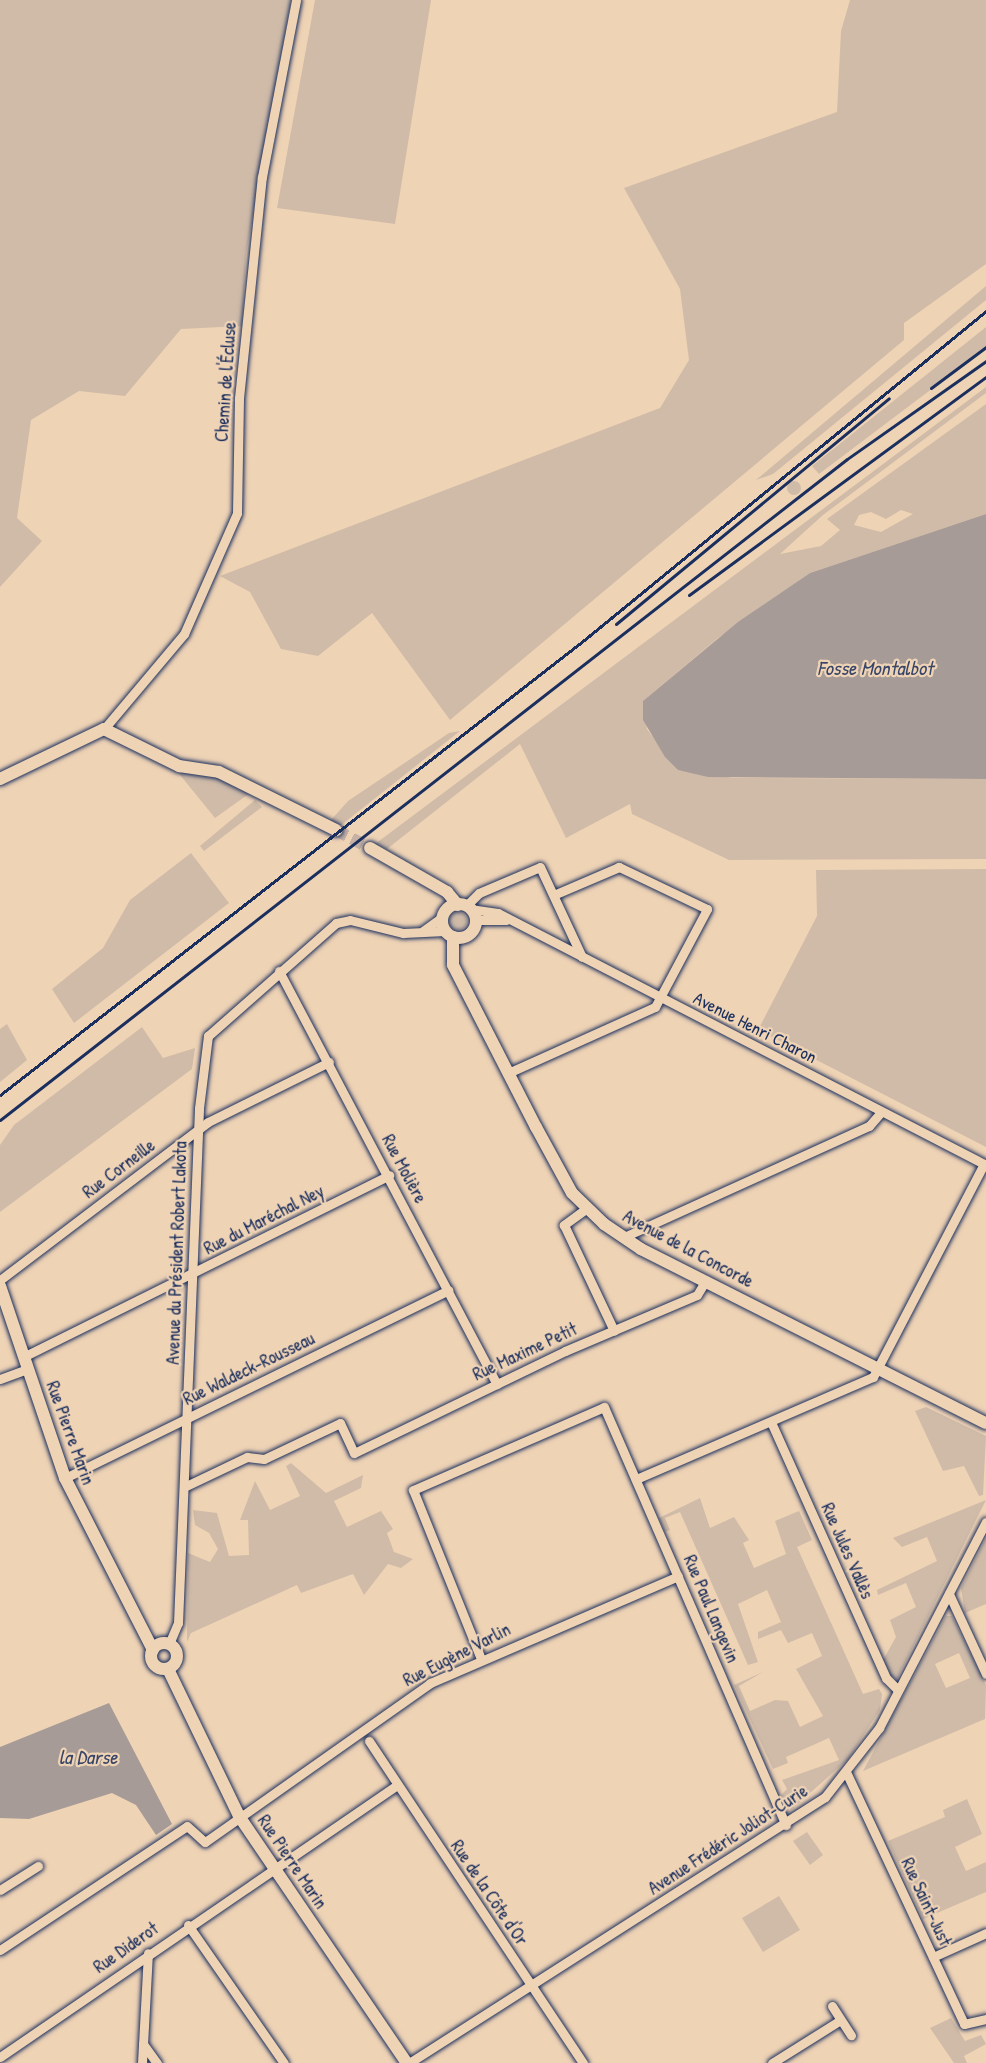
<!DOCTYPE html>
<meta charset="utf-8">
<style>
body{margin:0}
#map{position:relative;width:986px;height:2063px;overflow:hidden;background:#efd3b5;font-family:"Patrick Hand",sans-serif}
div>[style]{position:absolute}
.green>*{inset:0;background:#d0bba8}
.round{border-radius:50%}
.water>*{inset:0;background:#a69b97}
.tertiary-tunnel>*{height:12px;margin-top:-6px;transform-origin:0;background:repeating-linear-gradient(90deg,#c5b2a4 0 12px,transparent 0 18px)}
.roads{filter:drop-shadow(0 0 2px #1b2f5e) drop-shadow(0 0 2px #1b2f5e)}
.minor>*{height:9px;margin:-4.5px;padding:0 4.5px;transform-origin:4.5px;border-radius:4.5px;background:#efd3b5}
.tertiary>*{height:12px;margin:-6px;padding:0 6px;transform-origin:6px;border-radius:6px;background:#efd3b5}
.tertiary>.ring{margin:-6px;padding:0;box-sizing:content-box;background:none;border:12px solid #efd3b5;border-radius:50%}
.rail>*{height:3px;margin:-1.5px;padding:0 1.5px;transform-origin:1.5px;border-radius:1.5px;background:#1b2f5e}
span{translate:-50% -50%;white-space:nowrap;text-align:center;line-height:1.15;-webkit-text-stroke:4.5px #efd3b5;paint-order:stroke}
.street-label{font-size:18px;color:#1b2f5e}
.water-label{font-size:20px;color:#374569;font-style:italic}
</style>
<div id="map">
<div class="green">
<i style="clip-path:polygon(0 0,291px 0,246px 254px,242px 326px,181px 329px,125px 396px,79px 391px,31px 420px,17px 518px,42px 541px,0 587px)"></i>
<i style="clip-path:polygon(315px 0,431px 0,395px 224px,277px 208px)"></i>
<i style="clip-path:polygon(850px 0,986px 0,986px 264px,904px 323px,904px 340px,450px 720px,372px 613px,318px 656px,281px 649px,250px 592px,220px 576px,660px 408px,689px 360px,680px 289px,624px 188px,837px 112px,841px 31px)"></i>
<i style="clip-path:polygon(986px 286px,986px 300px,773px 474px,756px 480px)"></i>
<i style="clip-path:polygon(986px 327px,986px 348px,819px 474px,812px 466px)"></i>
<i style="clip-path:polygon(evenodd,986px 387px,986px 393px,823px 515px,780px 554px,821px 546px,840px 530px,827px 519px,986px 404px,986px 514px,810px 573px,718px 638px,643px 701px,647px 729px,678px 770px,733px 778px,986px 779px,986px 859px,729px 860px,632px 814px,630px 804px,566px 838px,520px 744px,387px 849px,375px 844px,986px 387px,901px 510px,913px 514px,881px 532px,854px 525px,859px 515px,871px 512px,886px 519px,901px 510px)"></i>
<i class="round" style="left:787px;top:481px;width:14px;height:14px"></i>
<i style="clip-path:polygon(460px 731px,340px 826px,331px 820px,348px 801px,449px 733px)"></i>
<i style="clip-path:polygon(176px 770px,216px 776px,250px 793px,215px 818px)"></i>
<i style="clip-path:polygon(255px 800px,262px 807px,204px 851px,200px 846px)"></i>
<i style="clip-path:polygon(191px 853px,229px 903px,74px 1023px,52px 989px,103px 948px,130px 900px)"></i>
<i style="clip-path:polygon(986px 869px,986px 1147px,758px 1030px,817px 916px,816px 870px)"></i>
<i class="round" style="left:449px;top:912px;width:18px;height:18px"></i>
<i style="clip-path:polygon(7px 1024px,27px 1060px,0 1082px,0 1029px)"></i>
<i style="clip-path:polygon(142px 1027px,163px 1058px,195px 1048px,192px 1069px,0 1212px,0 1145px,14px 1125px)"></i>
<i style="clip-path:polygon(926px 1407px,986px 1436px,983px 1495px,979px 1496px,964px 1466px,943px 1471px,915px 1411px)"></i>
<i style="clip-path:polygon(291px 1463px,326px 1493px,363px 1475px,361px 1488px,334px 1501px,347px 1527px,381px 1511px,393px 1529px,387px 1533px,394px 1552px,413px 1559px,401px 1568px,388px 1564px,364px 1595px,353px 1574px,301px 1593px,297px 1585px,191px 1633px,187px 1642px,188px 1553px,210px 1562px,218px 1549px,209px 1533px,195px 1525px,193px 1510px,217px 1513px,229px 1556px,249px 1555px,248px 1520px,240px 1520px,255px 1481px,270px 1510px,300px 1496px,286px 1466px)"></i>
<i style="clip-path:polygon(700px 1498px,710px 1528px,734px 1517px,749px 1540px,743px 1543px,754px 1568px,786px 1554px,775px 1521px,799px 1511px,812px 1540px,797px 1547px,863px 1694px,879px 1689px,882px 1694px,880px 1710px,848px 1759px,791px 1810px,781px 1795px,787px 1789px,782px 1780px,839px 1760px,829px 1738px,786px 1757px,788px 1763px,773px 1769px,734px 1685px,763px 1672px,739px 1686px,750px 1711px,775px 1700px,788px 1701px,800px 1727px,823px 1716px,796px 1669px,822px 1656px,812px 1633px,788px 1643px,781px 1630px,758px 1639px,758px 1632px,781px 1622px,767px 1590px,738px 1604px,758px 1662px,748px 1665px,680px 1512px,665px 1518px,670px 1530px,665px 1532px,659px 1518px)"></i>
<i style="clip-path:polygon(986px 1500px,897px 1679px,891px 1676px,883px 1660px,896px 1637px,890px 1620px,916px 1607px,906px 1583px,878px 1595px,877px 1590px,937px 1561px,927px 1537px,902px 1547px,893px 1538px)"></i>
<i style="clip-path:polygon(986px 1538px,986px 1604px,965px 1613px,961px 1588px)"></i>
<i style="clip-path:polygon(evenodd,946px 1616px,952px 1616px,986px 1685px,985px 1719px,863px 1771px,946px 1616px,959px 1653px,970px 1678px,946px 1688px,935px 1664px,959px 1653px)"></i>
<i style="clip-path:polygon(967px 1799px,982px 1834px,955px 1847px,966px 1871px,986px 1862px,986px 1892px,923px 1919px,888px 1841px,945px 1817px,943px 1810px)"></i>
<i style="clip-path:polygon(807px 1832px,823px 1855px,810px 1865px,793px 1841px)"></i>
<i style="clip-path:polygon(779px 1896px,800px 1930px,763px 1952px,742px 1918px)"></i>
<i style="clip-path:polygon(951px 2018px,965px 2041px,981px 2035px,986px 2044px,964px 2056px,967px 2063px,954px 2063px,930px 2028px)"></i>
</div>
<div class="water">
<i style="clip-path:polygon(986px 514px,986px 779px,708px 777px,678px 770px,665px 757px,643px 720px,643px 701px,738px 622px,810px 573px)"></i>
<i style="clip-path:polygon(109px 1703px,172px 1824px,156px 1835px,136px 1805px,112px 1793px,29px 1819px,0 1818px,0 1747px)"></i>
</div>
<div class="tertiary-tunnel">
<i style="left:336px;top:830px;width:38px;rotate:28deg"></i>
</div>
<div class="roads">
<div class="minor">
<i style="left:104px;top:729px;width:124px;rotate:-49.9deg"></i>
<i style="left:184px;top:634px;width:132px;rotate:-66.3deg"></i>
<i style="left:237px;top:513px;width:115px;rotate:-89deg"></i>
<i style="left:239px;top:398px;width:222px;rotate:-84.1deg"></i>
<i style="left:262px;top:177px;width:180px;rotate:-79.1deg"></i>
<i style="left:466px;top:906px;width:18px;rotate:-45deg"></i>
<i style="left:479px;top:893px;width:66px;rotate:-23.1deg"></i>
<i style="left:540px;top:867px;width:99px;rotate:65deg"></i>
<i style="left:470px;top:909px;width:28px;rotate:8deg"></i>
<i style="left:498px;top:913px;width:549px;rotate:27.31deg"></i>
<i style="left:475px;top:920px;width:31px"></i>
<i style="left:423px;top:931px;width:24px;rotate:-36deg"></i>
<i style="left:279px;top:971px;width:467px;rotate:62.2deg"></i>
<i style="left:508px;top:1073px;width:161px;rotate:-24.2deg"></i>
<i style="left:655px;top:1007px;width:111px;rotate:-62deg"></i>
<i style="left:707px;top:909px;width:98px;rotate:-154.5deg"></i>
<i style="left:619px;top:867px;width:69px;rotate:156.8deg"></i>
<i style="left:587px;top:1208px;width:29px;rotate:144deg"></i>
<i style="left:564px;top:1225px;width:117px;rotate:64.7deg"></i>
<i style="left:624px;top:1237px;width:269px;rotate:-24.4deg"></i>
<i style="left:869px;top:1126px;width:18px;rotate:-49deg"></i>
<i style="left:0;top:1280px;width:261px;rotate:-37.2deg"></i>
<i style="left:208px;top:1122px;width:135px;rotate:-26.4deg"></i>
<i style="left:23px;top:1357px;width:409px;rotate:-26.4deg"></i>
<i style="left:0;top:1379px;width:29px;rotate:-20deg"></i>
<i style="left:771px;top:1422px;width:281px;rotate:65.8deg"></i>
<i style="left:886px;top:1678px;width:17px;rotate:45deg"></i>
<i style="left:65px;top:1478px;width:427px;rotate:-26.1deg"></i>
<i style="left:636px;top:1479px;width:258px;rotate:-23.3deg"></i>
<i style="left:873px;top:1377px;width:240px;rotate:-62.5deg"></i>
<i style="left:184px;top:1487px;width:70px;rotate:-25.5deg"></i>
<i style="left:247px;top:1457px;width:17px;rotate:7deg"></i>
<i style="left:264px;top:1459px;width:84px;rotate:-25.3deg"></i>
<i style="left:340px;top:1423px;width:33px;rotate:65deg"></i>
<i style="left:354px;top:1453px;width:234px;rotate:-25.8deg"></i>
<i style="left:565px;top:1351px;width:143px;rotate:-23deg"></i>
<i style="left:697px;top:1295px;width:17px;rotate:-59deg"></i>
<i style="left:949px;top:1594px;width:88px;rotate:65.2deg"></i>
<i style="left:169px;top:1644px;width:23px;rotate:-67deg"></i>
<i style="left:178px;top:1623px;width:515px;rotate:-87.66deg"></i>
<i style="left:199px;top:1108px;width:73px;rotate:-82.9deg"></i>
<i style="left:208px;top:1036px;width:171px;rotate:-41.4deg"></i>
<i style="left:336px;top:923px;width:14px;rotate:-12deg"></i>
<i style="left:350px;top:920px;width:55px;rotate:13.8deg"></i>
<i style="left:403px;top:933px;width:42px;rotate:-2.7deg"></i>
<i style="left:481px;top:1659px;width:182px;rotate:-111.9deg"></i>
<i style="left:413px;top:1490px;width:208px;rotate:-23.5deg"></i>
<i style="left:604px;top:1407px;width:456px;rotate:66.5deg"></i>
<i style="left:369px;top:1741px;width:387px;rotate:56.4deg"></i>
<i style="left:847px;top:1774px;width:276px;rotate:64.9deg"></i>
<i style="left:964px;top:2024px;width:23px;rotate:-13deg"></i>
<i style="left:0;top:1890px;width:45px;rotate:-32.3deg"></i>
<i style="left:188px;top:1925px;width:168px;rotate:55.2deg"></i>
<i style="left:0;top:1950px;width:224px;rotate:-33.5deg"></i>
<i style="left:187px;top:1826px;width:24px;rotate:42deg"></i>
<i style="left:205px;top:1842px;width:276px;rotate:-35.2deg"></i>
<i style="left:430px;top:1683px;width:270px;rotate:-23.3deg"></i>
<i style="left:933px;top:1957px;width:58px;rotate:-24.4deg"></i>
<i style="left:832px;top:2006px;width:35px;rotate:57deg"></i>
<i style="left:143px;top:2044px;width:24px;rotate:54deg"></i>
<i style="left:0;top:2057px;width:480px;rotate:-34.4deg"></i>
<i style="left:142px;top:2063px;width:110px;rotate:-86.9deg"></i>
<i style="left:409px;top:2063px;width:494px;rotate:-32.6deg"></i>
<i style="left:825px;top:1797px;width:88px;rotate:-52deg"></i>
<i style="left:879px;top:1728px;width:232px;rotate:-62.6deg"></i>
<i style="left:772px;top:2063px;width:79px;rotate:-32.1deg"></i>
</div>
<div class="tertiary">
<i style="left:0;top:779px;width:115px;rotate:-25.7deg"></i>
<i style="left:104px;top:729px;width:84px;rotate:26.3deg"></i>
<i style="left:179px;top:766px;width:40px;rotate:8.5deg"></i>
<i style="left:219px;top:772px;width:131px;rotate:26.4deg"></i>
<i style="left:370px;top:848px;width:89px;rotate:29.7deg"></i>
<i style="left:447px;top:892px;width:17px;rotate:50deg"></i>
<i class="ring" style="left:442px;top:904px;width:22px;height:22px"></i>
<i style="left:453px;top:937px;width:28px;rotate:90deg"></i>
<i style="left:453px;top:965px;width:182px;rotate:62.9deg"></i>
<i style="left:536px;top:1127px;width:75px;rotate:61.4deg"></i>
<i style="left:572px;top:1193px;width:45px;rotate:44.1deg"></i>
<i style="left:604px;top:1224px;width:45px;rotate:34deg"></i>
<i style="left:641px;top:1249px;width:386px;rotate:26.8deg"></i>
<i style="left:0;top:1286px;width:203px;rotate:71.3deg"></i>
<i style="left:65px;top:1478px;width:193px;rotate:62.9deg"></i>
<i class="ring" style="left:151px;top:1643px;width:14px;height:14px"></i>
<i style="left:168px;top:1669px;width:163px;rotate:64.2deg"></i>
<i style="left:239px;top:1816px;width:299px;rotate:55.8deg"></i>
</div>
</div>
<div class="rail">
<i style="left:931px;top:388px;width:69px;rotate:-36.7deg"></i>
<i style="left:689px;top:595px;width:368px;rotate:-36.3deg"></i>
<i style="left:616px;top:624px;width:354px;rotate:-39.6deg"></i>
<i style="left:0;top:1095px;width:740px;rotate:-37.92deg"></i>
<i style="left:584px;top:640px;width:519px;rotate:-39.3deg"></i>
<i style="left:0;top:1120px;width:1074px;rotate:-37.97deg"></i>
<i style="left:847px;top:459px;width:170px;rotate:-35.2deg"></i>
</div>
<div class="street-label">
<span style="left:226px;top:382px;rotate:-86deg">Chemin de l'Écluse</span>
<span style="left:755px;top:1028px;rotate:27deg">Avenue Henri Charon</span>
<span style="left:119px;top:1169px;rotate:-37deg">Rue Corneille</span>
<span style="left:404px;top:1169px;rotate:62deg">Rue Molière</span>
<span style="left:264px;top:1220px;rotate:-27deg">Rue du Maréchal Ney</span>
<span style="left:688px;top:1249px;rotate:28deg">Avenue de la Concorde</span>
<span style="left:177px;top:1253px;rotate:-88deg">Avenue du Président Robert Lakota</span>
<span style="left:525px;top:1352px;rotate:-25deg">Rue Maxime Petit</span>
<span style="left:249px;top:1369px;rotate:-26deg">Rue Waldeck-Rousseau</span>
<span style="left:70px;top:1433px;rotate:70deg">Rue Pierre Marin</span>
<span style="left:847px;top:1551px;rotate:66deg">Rue Jules Vallès</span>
<span style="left:711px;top:1609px;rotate:67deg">Rue Paul Langevin</span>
<span style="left:457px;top:1655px;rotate:-27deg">Rue Eugène Varlin</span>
<span style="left:728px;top:1840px;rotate:-33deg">Avenue Frédéric Joliot-Curie</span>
<span style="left:292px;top:1862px;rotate:56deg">Rue Pierre Marin</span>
<span style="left:489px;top:1893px;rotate:56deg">Rue de la Côte d'Or</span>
<span style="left:926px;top:1902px;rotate:65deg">Rue Saint-Just</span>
<span style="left:126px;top:1948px;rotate:-35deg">Rue Diderot</span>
</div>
<div class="water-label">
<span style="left:875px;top:667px">Fosse Montalbot</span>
<span style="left:88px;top:1756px">la Darse</span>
</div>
</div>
